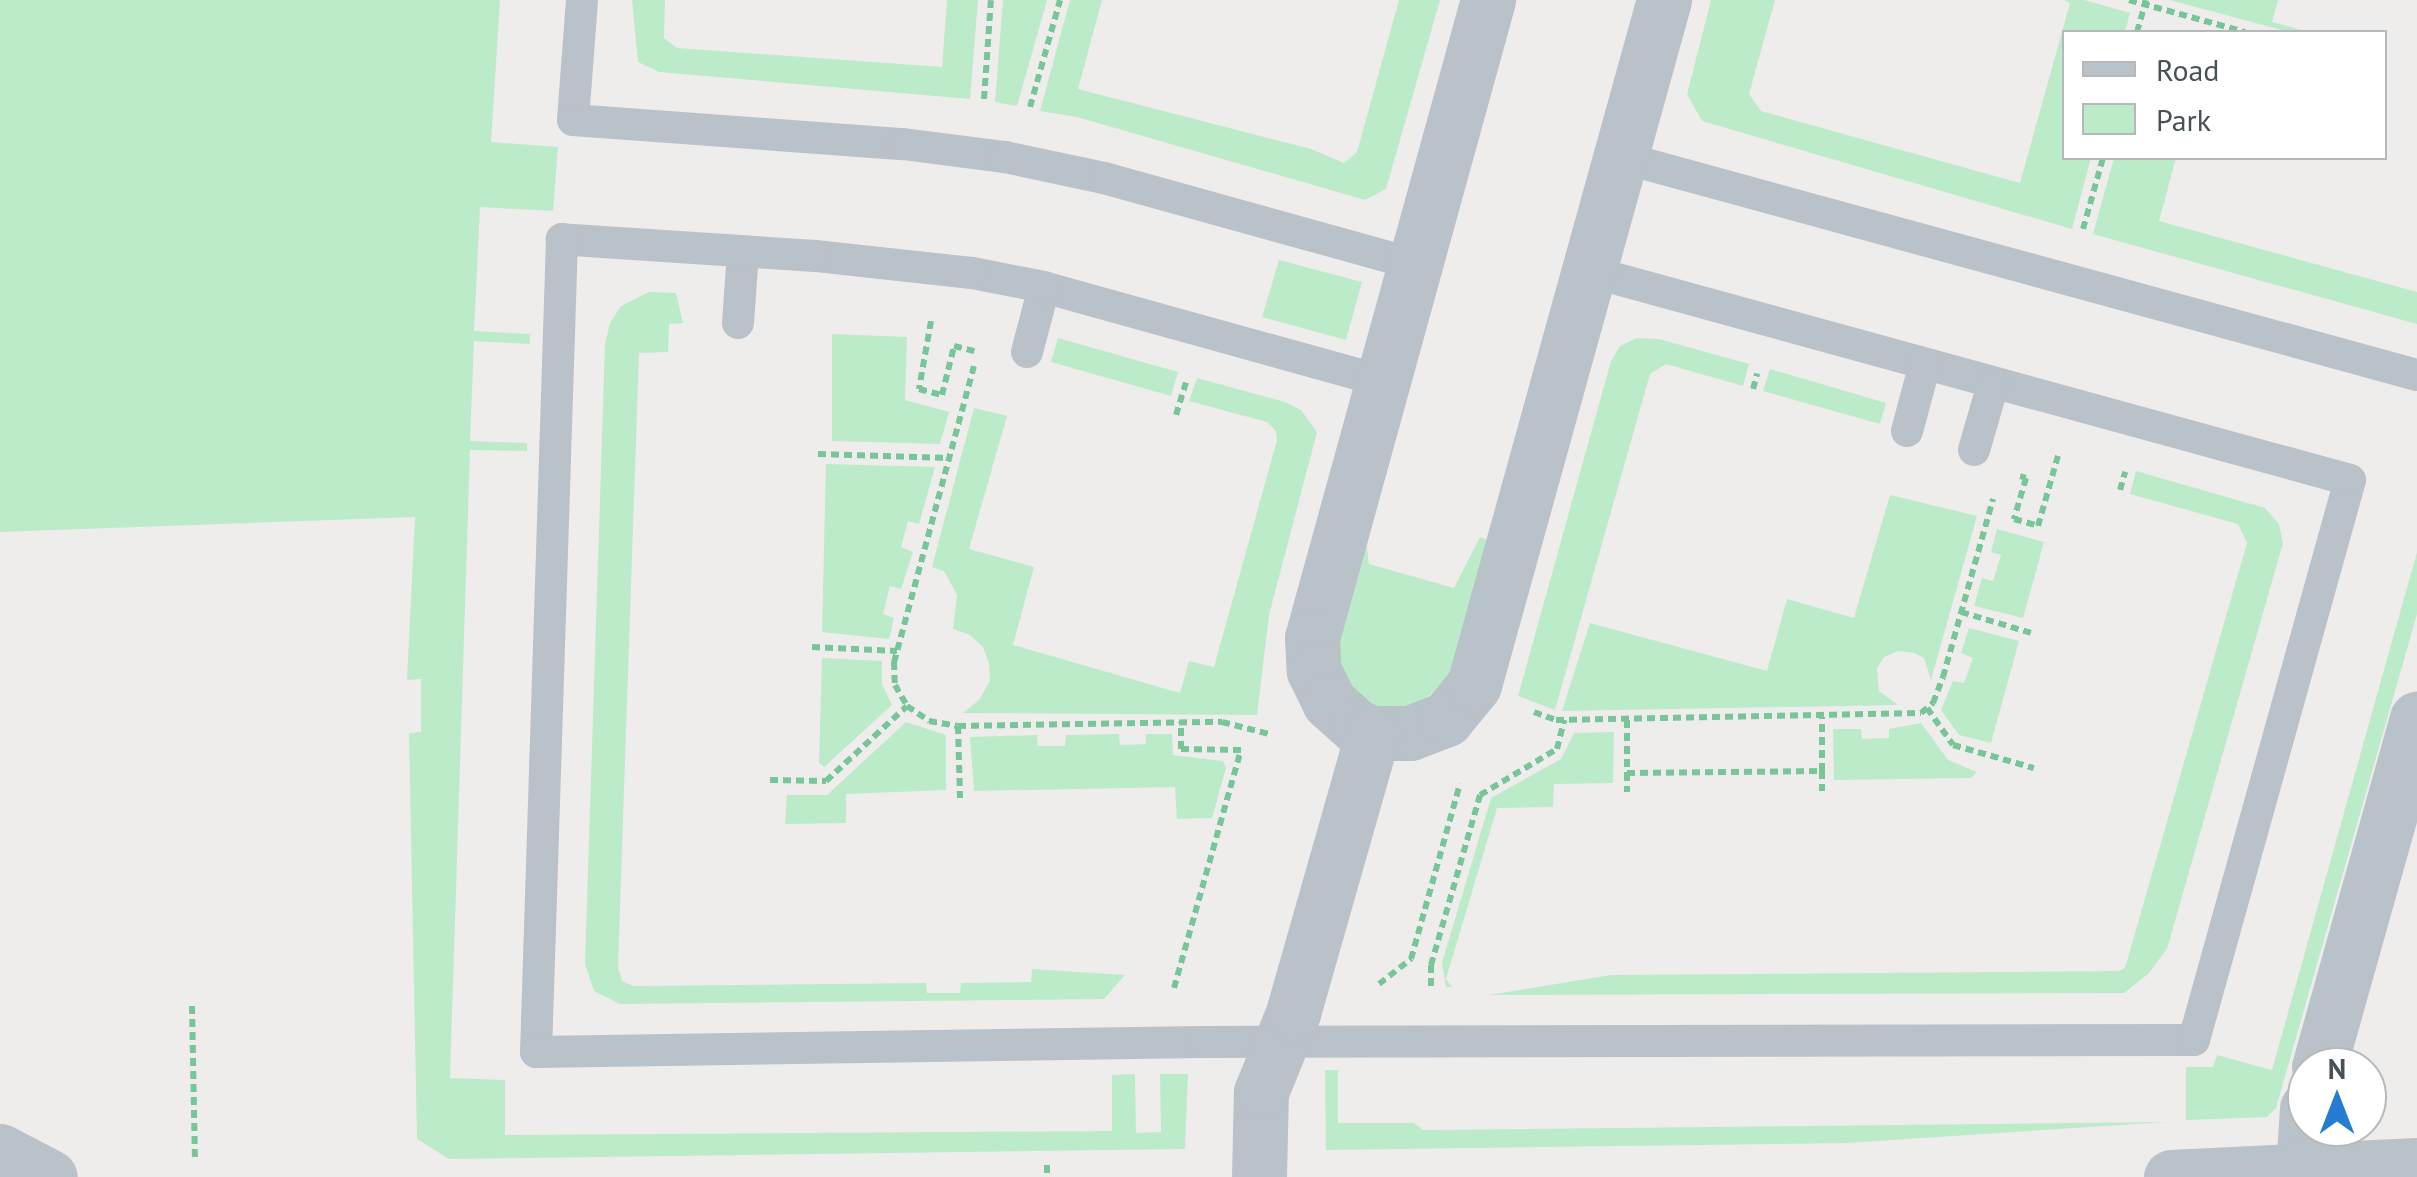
<!DOCTYPE html>
<style>
body{margin:0}
#map{position:relative;width:2417px;height:1177px;overflow:hidden;background:#efecec;font-family:"PT Sans",sans-serif}
div>[style]{position:absolute}
.green>*{inset:0;background:#bcebca}
.path>*{height:6px;margin-top:-3px;transform-origin:0;background:repeating-linear-gradient(90deg,#76c698 0 8px,transparent 0 13px)}
.lane>*{height:32px;margin:-16px;padding:0 16px;transform-origin:16px;border-radius:16px;background:#b8c2c8}
.street>*{height:55px;margin:-27.5px;padding:0 27.5px;transform-origin:27.5px;border-radius:27.5px;background:#b8c2c8}
span{translate:-50% -50%;white-space:nowrap;text-align:center;line-height:1.15;-webkit-text-stroke:8px #fff;paint-order:stroke}
.legend{position:absolute;left:2062px;top:30px;width:325px;height:130px;box-sizing:border-box;background:#fff;border:2px solid #b5b9bc;margin:0;padding:12px 18px;list-style:none;font-size:30px;color:#465158}
.legend li{display:flex;align-items:center;gap:20px;height:50px}
.legend b{width:50px;border:2px solid #b5b9bc}
.north{position:absolute;left:2287px;top:1047px;width:100px;height:100px;box-sizing:border-box;background:#fff;border:2px solid #b5b9bc;border-radius:50%;rotate:0deg;font-size:28px;font-weight:700;line-height:40px;text-align:center;color:#465158}
.north::after{content:'';display:block;margin:auto;width:35px;height:45px;background:#247dd1;clip-path:polygon(50% 0,100% 100%,50% 72%,0 100%)}
</style>
<div id="map">
<div class="green">
<i style="clip-path:polygon(0 0,500px 0,491px 142px,558px 147px,553px 211px,480px 207px,474px 331px,530px 334px,530px 344px,474px 341px,470px 441px,527px 443px,527px 451px,470px 450px,450px 1078px,505px 1080px,505px 1135px,1112px 1131px,1112px 1075px,1135px 1074px,1136px 1133px,1161px 1132px,1160px 1074px,1188px 1074px,1185px 1149px,449px 1159px,417px 1139px,409px 733px,421px 732px,421px 679px,407px 680px,415px 517px,0 532px)"></i>
<i style="clip-path:polygon(632px 0,665px 0,664px 38px,677px 48px,942px 67px,947px 0,978px 0,970px 99px,659px 72px,638px 62px)"></i>
<i style="clip-path:polygon(1003px 0,1047px 0,1017px 106px,995px 102px)"></i>
<i style="clip-path:polygon(1070px 0,1102px 0,1078px 89px,1311px 149px,1344px 163px,1357px 152px,1399px 0,1440px 0,1386px 189px,1365px 200px,1077px 117px,1040px 111px)"></i>
<i style="clip-path:polygon(1711px 0,1775px 0,1749px 94px,1761px 111px,2020px 183px,2070px 3px,2064px 0,2084px 0,2130px 13px,2125px 32px,2064px 32px,2064px 158px,2091px 158px,2072px 229px,1702px 121px,1687px 94px)"></i>
<i style="clip-path:polygon(2170px 0,2278px 0,2272px 22px,2309px 32px,2289px 32px)"></i>
<i style="clip-path:polygon(2114px 158px,2176px 158px,2159px 221px,2417px 292px,2417px 324px,2093px 234px)"></i>
<i style="clip-path:polygon(1279px 260px,1362px 282px,1346px 340px,1262px 317px)"></i>
<i style="clip-path:polygon(649px 292px,676px 293px,683px 323px,669px 324px,668px 352px,639px 353px,618px 967px,622px 981px,633px 986px,926px 983px,927px 993px,960px 993px,961px 983px,1031px 982px,1032px 969px,1125px 975px,1104px 999px,620px 1004px,594px 991px,585px 964px,605px 344px,610px 323px,621px 306px)"></i>
<i style="clip-path:polygon(832px 334px,907px 337px,905px 400px,949px 412px,940px 444px,832px 441px)"></i>
<i style="clip-path:polygon(1058px 338px,1178px 372px,1171px 396px,1051px 362px)"></i>
<i style="clip-path:polygon(1637px 338px,1659px 339px,1749px 364px,1743px 386px,1666px 364px,1650px 374px,1555px 710px,1518px 696px,1611px 361px,1620px 346px)"></i>
<i style="clip-path:polygon(1770px 369px,1886px 403px,1880px 424px,1763px 391px)"></i>
<i style="clip-path:polygon(1197px 378px,1285px 402px,1301px 410px,1317px 432px,1269px 615px,1257px 715px,963px 713px,979px 700px,990px 681px,989px 664px,983px 647px,970px 635px,953px 629px,957px 595px,944px 571px,932px 567px,974px 408px,1007px 416px,969px 549px,1034px 567px,1013px 645px,1180px 693px,1189px 661px,1214px 667px,1277px 440px,1276px 431px,1267px 422px,1189px 401px)"></i>
<i style="clip-path:polygon(826px 464px,935px 467px,919px 524px,908px 521px,901px 547px,913px 552px,901px 589px,890px 586px,883px 614px,894px 618px,889px 639px,822px 632px)"></i>
<i style="clip-path:polygon(2136px 471px,2265px 508px,2279px 524px,2283px 543px,2167px 949px,2148px 974px,2124px 993px,1489px 995px,1611px 975px,2118px 971px,2125px 968px,2247px 543px,2238px 524px,2130px 494px)"></i>
<i style="clip-path:polygon(1890px 495px,1977px 516px,1931px 680px,1924px 658px,1914px 653px,1898px 651px,1884px 657px,1877px 668px,1879px 691px,1898px 705px,1562px 711px,1590px 623px,1767px 671px,1787px 599px,1854px 618px)"></i>
<i style="clip-path:polygon(1364px 525px,1369px 564px,1454px 588px,1480px 537px,1490px 541px,1456px 667px,1417px 709px,1380px 711px,1347px 691px,1333px 659px)"></i>
<i style="clip-path:polygon(1997px 529px,2044px 542px,2023px 618px,1974px 606px,1982px 578px,1993px 581px,2001px 555px,1991px 552px)"></i>
<i style="clip-path:polygon(2417px 552px,2417px 614px,2276px 1108px,2267px 1117px,2186px 1120px,2186px 1067px,2213px 1067px,2217px 1055px,2272px 1070px)"></i>
<i style="clip-path:polygon(1969px 628px,2019px 641px,1991px 743px,1959px 735px,1941px 710px,1953px 681px,1964px 683px,1973px 658px,1961px 653px)"></i>
<i style="clip-path:polygon(822px 658px,882px 661px,882px 684px,892px 705px,824px 767px,819px 763px)"></i>
<i style="clip-path:polygon(906px 722px,946px 735px,946px 790px,846px 794px,846px 823px,785px 824px,787px 795px,827px 795px)"></i>
<i style="clip-path:polygon(1921px 723px,1948px 760px,1977px 772px,1971px 778px,1834px 780px,1833px 729px,1861px 729px,1862px 739px,1889px 738px,1889px 729px)"></i>
<i style="clip-path:polygon(1614px 732px,1613px 783px,1554px 784px,1553px 807px,1497px 808px,1446px 979px,1452px 987px,1446px 987px,1442px 963px,1491px 798px,1561px 759px,1574px 733px)"></i>
<i style="clip-path:polygon(1119px 734px,1120px 745px,1146px 744px,1146px 734px,1172px 734px,1173px 755px,1223px 761px,1226px 768px,1212px 818px,1177px 819px,1175px 787px,974px 791px,970px 737px,1037px 735px,1038px 746px,1065px 746px,1066px 735px)"></i>
<i style="clip-path:polygon(1325px 1070px,1338px 1070px,1338px 1123px,1414px 1123px,1423px 1130px,2167px 1122px,1847px 1143px,1326px 1150px)"></i>
</div>
<div class="path">
<i style="left:2129px;top:0;width:120px;rotate:15.4deg"></i>
<i style="left:2137px;top:32px;width:33px;rotate:-74deg"></i>
<i style="left:984px;top:99px;width:99px;rotate:-86deg"></i>
<i style="left:1030px;top:107px;width:111px;rotate:-74.3deg"></i>
<i style="left:2083px;top:229px;width:74px;rotate:-74.3deg"></i>
<i style="left:931px;top:321px;width:69px;rotate:100deg"></i>
<i style="left:919px;top:389px;width:24px;rotate:15deg"></i>
<i style="left:942px;top:395px;width:50px;rotate:-76.2deg"></i>
<i style="left:954px;top:346px;width:21px;rotate:14deg"></i>
<i style="left:974px;top:366px;width:307px;rotate:105.1deg"></i>
<i style="left:894px;top:662px;width:23px;rotate:88deg"></i>
<i style="left:895px;top:685px;width:24px;rotate:60deg"></i>
<i style="left:907px;top:706px;width:27px;rotate:34deg"></i>
<i style="left:929px;top:721px;width:29px;rotate:10deg"></i>
<i style="left:958px;top:726px;width:264px;rotate:-0.9deg"></i>
<i style="left:1222px;top:722px;width:49px;rotate:14.3deg"></i>
<i style="left:1753px;top:389px;width:16px;rotate:-75deg"></i>
<i style="left:1176px;top:415px;width:34px;rotate:-73deg"></i>
<i style="left:818px;top:454px;width:131px;rotate:1.7deg"></i>
<i style="left:2020px;top:476px;width:6px;rotate:18deg"></i>
<i style="left:2026px;top:478px;width:43px;rotate:106.3deg"></i>
<i style="left:2014px;top:519px;width:25px;rotate:16deg"></i>
<i style="left:2038px;top:526px;width:73px;rotate:-74.1deg"></i>
<i style="left:2120px;top:490px;width:19px;rotate:-74deg"></i>
<i style="left:1961px;top:612px;width:73px;rotate:16.7deg"></i>
<i style="left:812px;top:647px;width:85px;rotate:2.7deg"></i>
<i style="left:1927px;top:708px;width:45px;rotate:54.9deg"></i>
<i style="left:1953px;top:745px;width:84px;rotate:15.9deg"></i>
<i style="left:1534px;top:712px;width:23px;rotate:20deg"></i>
<i style="left:1556px;top:720px;width:365px;rotate:-1.1deg"></i>
<i style="left:1921px;top:713px;width:16px;rotate:-40deg"></i>
<i style="left:1933px;top:703px;width:28px;rotate:-69deg"></i>
<i style="left:1943px;top:677px;width:185px;rotate:-74.3deg"></i>
<i style="left:1627px;top:720px;width:53px;rotate:90deg"></i>
<i style="left:1627px;top:773px;width:195px;rotate:-0.6deg"></i>
<i style="left:1822px;top:771px;width:54px;rotate:-90deg"></i>
<i style="left:958px;top:726px;width:72px;rotate:88.4deg"></i>
<i style="left:1822px;top:771px;width:20px;rotate:90deg"></i>
<i style="left:1627px;top:773px;width:19px;rotate:90deg"></i>
<i style="left:770px;top:780px;width:56px;rotate:1deg"></i>
<i style="left:826px;top:781px;width:110px;rotate:-42.8deg"></i>
<i style="left:1379px;top:984px;width:41px;rotate:-38deg"></i>
<i style="left:1411px;top:959px;width:182px;rotate:-74.4deg"></i>
<i style="left:1431px;top:986px;width:21px;rotate:-90deg"></i>
<i style="left:1431px;top:965px;width:177px;rotate:-73.9deg"></i>
<i style="left:1480px;top:795px;width:90px;rotate:-30.9deg"></i>
<i style="left:1557px;top:749px;width:30px;rotate:-76deg"></i>
<i style="left:1174px;top:988px;width:247px;rotate:-74.3deg"></i>
<i style="left:1241px;top:750px;width:60px;rotate:-179deg"></i>
<i style="left:1181px;top:749px;width:27px;rotate:-90deg"></i>
<i style="left:192px;top:1006px;width:154px;rotate:88.9deg"></i>
<i style="left:1047px;top:1165px;width:12px;rotate:90deg"></i>
</div>
<div class="lane">
<i style="left:582px;top:0;width:120px;rotate:94.3deg"></i>
<i style="left:573px;top:120px;width:331px;rotate:4.2deg"></i>
<i style="left:903px;top:144px;width:103px;rotate:7.3deg"></i>
<i style="left:1005px;top:157px;width:101px;rotate:12deg"></i>
<i style="left:1104px;top:178px;width:322px;rotate:15.5deg"></i>
<i style="left:1620px;top:157px;width:826px;rotate:15.3deg"></i>
<i style="left:738px;top:323px;width:72px;rotate:-86deg"></i>
<i style="left:1027px;top:352px;width:67px;rotate:-75.3deg"></i>
<i style="left:1382px;top:381px;width:351px;rotate:-164.5deg"></i>
<i style="left:1044px;top:287px;width:73px;rotate:-169deg"></i>
<i style="left:972px;top:273px;width:158px;rotate:-173.8deg"></i>
<i style="left:815px;top:256px;width:254px;rotate:-176.2deg"></i>
<i style="left:562px;top:239px;width:813px;rotate:91.83deg"></i>
<i style="left:536px;top:1052px;width:666px;rotate:-0.86deg"></i>
<i style="left:1202px;top:1042px;width:992px;rotate:-0.12deg"></i>
<i style="left:2194px;top:1040px;width:581px;rotate:-74.43deg"></i>
<i style="left:2350px;top:480px;width:790px;rotate:-164.66deg"></i>
<i style="left:1907px;top:431px;width:69px;rotate:-75deg"></i>
<i style="left:1974px;top:450px;width:69px;rotate:-73.9deg"></i>
</div>
<div class="street">
<i style="left:1488px;top:0;width:662px;rotate:105.42deg"></i>
<i style="left:1312px;top:638px;width:33px;rotate:87deg"></i>
<i style="left:1314px;top:671px;width:34px;rotate:64deg"></i>
<i style="left:1329px;top:702px;width:38px;rotate:42deg"></i>
<i style="left:1357px;top:727px;width:17px;rotate:21deg"></i>
<i style="left:1373px;top:733px;width:37px"></i>
<i style="left:1410px;top:733px;width:39px;rotate:-21deg"></i>
<i style="left:1446px;top:719px;width:44px;rotate:-50.5deg"></i>
<i style="left:1474px;top:685px;width:711px;rotate:-74.5deg"></i>
<i style="left:2319px;top:1067px;width:362px;rotate:-74.3deg"></i>
<i style="left:0;top:1151px;width:56px;rotate:27.5deg"></i>
<i style="left:2303px;top:1169px;width:61px;rotate:-86.2deg"></i>
<i style="left:1259px;top:1177px;width:85px;rotate:-88.7deg"></i>
<i style="left:1261px;top:1092px;width:85px;rotate:-67.9deg"></i>
<i style="left:1293px;top:1013px;width:291px;rotate:-74.1deg"></i>
<i style="left:2171px;top:1177px;width:246px;rotate:-2.8deg"></i>
</div>
<ul class="legend">
<li><b style="height:12px;background:#b8c2c8"></b>Road</li>
<li><b style="height:28px;background:#bcebca"></b>Park</li>
</ul>
<div class="north">N</div>
</div>
